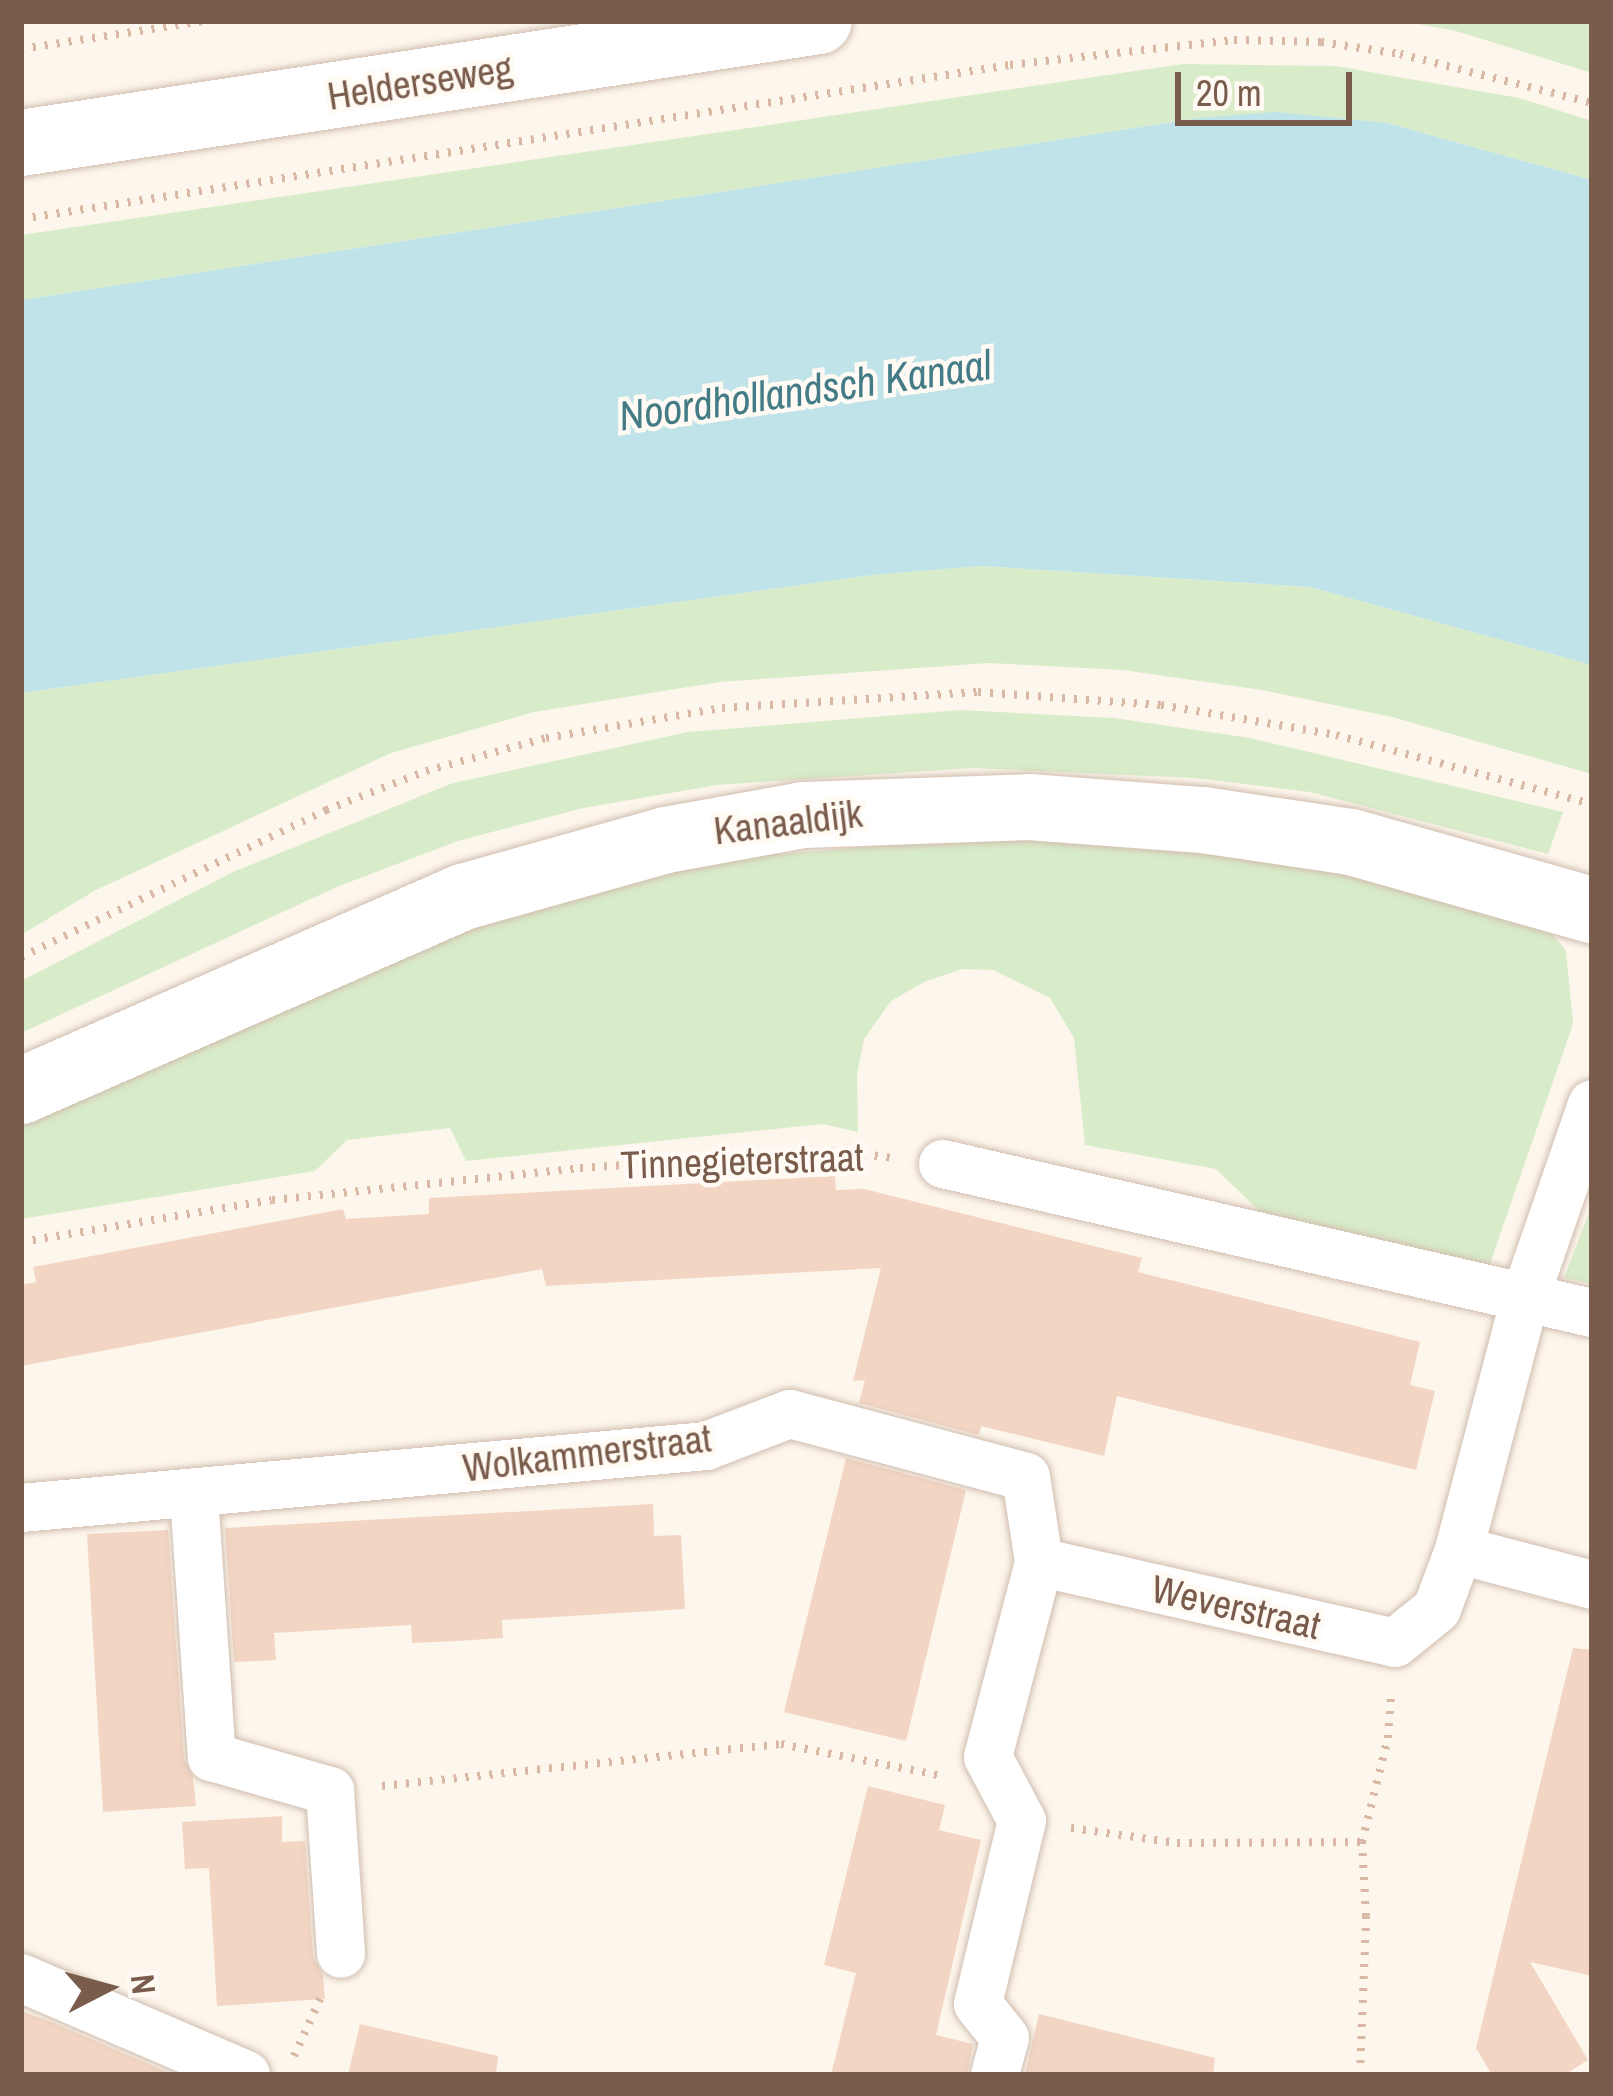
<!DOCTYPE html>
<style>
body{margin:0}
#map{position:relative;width:1613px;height:2096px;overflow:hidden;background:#fdf6ec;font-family:"Archivo Narrow",sans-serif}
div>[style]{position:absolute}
.green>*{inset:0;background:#d8ecc9}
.water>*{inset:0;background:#bfe3e8}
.building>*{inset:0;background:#f3d5c3}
.path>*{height:8px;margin-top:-4px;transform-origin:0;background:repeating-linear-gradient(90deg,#d9b8a5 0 3px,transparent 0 12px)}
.roads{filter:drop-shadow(0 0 3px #d1beb0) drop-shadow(0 0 3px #d1beb0)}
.street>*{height:48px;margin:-24px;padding:0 24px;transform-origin:24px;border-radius:24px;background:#fff}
.secondary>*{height:66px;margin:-33px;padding:0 33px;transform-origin:33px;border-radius:33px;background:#fff}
span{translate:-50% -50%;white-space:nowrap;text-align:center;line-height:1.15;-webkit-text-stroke:9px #fffaf3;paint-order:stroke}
.street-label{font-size:39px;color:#7a5c4d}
.water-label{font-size:42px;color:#437c86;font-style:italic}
.frame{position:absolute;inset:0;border:24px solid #7a5c4d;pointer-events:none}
.north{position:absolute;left:48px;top:1928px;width:120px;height:120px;-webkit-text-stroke:9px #fffaf3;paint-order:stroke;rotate:84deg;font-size:33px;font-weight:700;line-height:48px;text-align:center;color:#7a5c4d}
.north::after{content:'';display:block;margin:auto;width:42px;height:54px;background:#7a5c4d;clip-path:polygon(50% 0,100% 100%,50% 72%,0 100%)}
.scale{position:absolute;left:1175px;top:72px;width:177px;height:54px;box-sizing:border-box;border:6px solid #7a5c4d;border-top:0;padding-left:15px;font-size:36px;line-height:42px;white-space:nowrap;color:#7a5c4d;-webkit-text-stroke:9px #fffaf3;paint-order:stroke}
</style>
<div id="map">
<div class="green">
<i style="clip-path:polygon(1403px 21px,1592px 21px,1592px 73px,1456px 31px)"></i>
<i style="clip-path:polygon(1183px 64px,1335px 66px,1519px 98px,1592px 121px,1592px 180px,1387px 123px,1199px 118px,21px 300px,21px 235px)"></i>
<i style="clip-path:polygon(981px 566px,1310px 587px,1592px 665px,1592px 774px,1392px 717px,1262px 690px,1123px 670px,989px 663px,719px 682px,534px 712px,391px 753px,96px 890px,21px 935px,21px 693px,873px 575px)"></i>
<i style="clip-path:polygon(961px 710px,1114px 718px,1250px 738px,1563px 812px,1548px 854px,1310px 792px,1195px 778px,972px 768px,717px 785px,583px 808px,458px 841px,339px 886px,21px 1033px,21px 981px,233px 872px,453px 783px,688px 732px)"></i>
<i style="clip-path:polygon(986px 837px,1319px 856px,1544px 924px,1566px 951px,1573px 1024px,1485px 1278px,1277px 1228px,1216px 1169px,1085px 1145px,1074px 1038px,1050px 998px,993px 970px,962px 969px,924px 982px,891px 1001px,864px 1039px,857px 1074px,858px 1132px,823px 1124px,466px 1161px,450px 1128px,347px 1140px,315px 1171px,21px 1219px,21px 1122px,366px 960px,697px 861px)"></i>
<i style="clip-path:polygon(1592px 1205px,1592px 1284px,1564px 1278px)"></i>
</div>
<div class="water">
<i style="clip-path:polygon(1276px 112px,1387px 123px,1592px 180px,1592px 665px,1310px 587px,982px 566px,873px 575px,21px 693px,21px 300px,1199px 118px)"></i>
</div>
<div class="building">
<i style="clip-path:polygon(835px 1176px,836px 1190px,864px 1189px,1142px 1258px,1138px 1272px,1420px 1342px,1410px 1385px,1435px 1391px,1416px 1470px,1117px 1396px,1104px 1456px,981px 1426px,979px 1435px,859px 1403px,865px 1380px,853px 1381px,881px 1268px,546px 1286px,542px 1269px,21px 1366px,21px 1285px,36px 1282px,33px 1267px,343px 1209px,346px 1219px,429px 1214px,429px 1198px)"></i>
<i style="clip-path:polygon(846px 1458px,966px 1490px,906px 1741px,784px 1712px)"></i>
<i style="clip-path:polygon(653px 1504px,654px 1536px,681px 1535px,685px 1609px,502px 1620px,503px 1638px,457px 1641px,412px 1643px,411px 1625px,274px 1633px,276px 1660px,234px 1662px,225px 1528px)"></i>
<i style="clip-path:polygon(168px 1530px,184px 1759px,193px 1777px,196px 1806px,103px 1812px,87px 1534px)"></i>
<i style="clip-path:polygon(1573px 1648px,1592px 1650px,1592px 1976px,1530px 1962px,1588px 2060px,1564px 2075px,1492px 2075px,1476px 2048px)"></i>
<i style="clip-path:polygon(868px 1786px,945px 1805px,939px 1830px,981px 1840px,936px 2035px,973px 2044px,967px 2075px,831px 2075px,856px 1973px,824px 1965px)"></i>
<i style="clip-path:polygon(282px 1816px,282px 1842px,305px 1841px,313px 1956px,323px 1975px,325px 1999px,217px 2006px,209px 1868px,185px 1869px,182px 1822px)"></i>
<i style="clip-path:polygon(21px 2011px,54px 2023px,174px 2075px,21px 2075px)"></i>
<i style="clip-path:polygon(1039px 2014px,1215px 2058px,1213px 2075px,1025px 2075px)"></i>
<i style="clip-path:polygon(360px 2024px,498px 2056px,496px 2075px,348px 2075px)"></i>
</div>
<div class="path">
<i style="left:21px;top:49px;width:186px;rotate:-8.7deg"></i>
<i style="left:21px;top:219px;width:1001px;rotate:-8.85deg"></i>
<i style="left:1010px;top:65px;width:225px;rotate:-6.4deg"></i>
<i style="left:1234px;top:40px;width:87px;rotate:1.3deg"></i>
<i style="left:1321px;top:42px;width:80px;rotate:8.6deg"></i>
<i style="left:1400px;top:54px;width:198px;rotate:14.3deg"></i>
<i style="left:21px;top:957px;width:339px;rotate:-25.7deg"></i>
<i style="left:326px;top:810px;width:107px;rotate:-21.3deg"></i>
<i style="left:426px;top:771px;width:124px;rotate:-15.4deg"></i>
<i style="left:546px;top:738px;width:179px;rotate:-9.7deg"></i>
<i style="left:722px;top:708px;width:256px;rotate:-3.6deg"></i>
<i style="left:978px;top:692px;width:183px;rotate:4.1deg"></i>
<i style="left:1161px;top:705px;width:178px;rotate:9.7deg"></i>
<i style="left:1336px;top:735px;width:265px;rotate:15.1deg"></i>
<i style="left:21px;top:1242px;width:254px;rotate:-9.5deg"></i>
<i style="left:272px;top:1200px;width:310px;rotate:-5.9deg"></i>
<i style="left:580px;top:1168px;width:260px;rotate:-3.8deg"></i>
<i style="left:839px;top:1151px;width:55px;rotate:7.3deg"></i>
<i style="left:382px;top:1786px;width:401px;rotate:-6deg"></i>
<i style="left:781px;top:1744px;width:160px;rotate:11.2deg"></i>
<i style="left:1071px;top:1828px;width:107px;rotate:8.1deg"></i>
<i style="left:1177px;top:1843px;width:185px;rotate:-0.3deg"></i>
<i style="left:294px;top:2056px;width:63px;rotate:-65.5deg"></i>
<i style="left:1360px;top:2075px;width:159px;rotate:-87.8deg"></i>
<i style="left:1366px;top:1916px;width:74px;rotate:-93.1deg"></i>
<i style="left:1362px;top:1842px;width:107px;rotate:-76deg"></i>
<i style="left:1388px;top:1738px;width:42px;rotate:-85.9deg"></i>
</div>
<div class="roads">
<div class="street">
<i style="left:943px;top:1164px;width:666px;rotate:12.93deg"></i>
<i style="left:194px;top:1495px;width:263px;rotate:86.1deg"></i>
<i style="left:212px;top:1757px;width:123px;rotate:16.1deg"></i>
<i style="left:330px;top:1791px;width:163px;rotate:86.1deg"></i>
<i style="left:21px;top:1508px;width:688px;rotate:-5.17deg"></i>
<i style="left:706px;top:1446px;width:90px;rotate:-20.9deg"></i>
<i style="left:790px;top:1414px;width:244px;rotate:14.9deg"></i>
<i style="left:1026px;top:1477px;width:86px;rotate:81.3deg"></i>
<i style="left:1459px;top:1550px;width:138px;rotate:14.7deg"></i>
<i style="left:21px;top:1978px;width:245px;rotate:23.3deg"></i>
<i style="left:995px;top:2075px;width:38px;rotate:-75deg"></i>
<i style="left:1005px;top:2038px;width:43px;rotate:-128.5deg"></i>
<i style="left:978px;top:2004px;width:188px;rotate:-76.5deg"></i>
<i style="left:1022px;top:1821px;width:72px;rotate:-118deg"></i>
<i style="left:988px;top:1757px;width:202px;rotate:-75.3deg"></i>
<i style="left:1039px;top:1562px;width:365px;rotate:12.8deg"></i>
<i style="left:1395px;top:1643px;width:54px;rotate:-39deg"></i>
<i style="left:1437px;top:1609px;width:63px;rotate:-69.6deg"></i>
<i style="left:1459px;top:1550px;width:260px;rotate:-75.3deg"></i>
<i style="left:1525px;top:1298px;width:205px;rotate:-70.9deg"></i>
</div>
<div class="secondary">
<i style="left:21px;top:143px;width:807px;rotate:-8.69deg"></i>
<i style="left:21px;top:1091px;width:483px;rotate:-23.7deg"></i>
<i style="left:463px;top:897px;width:211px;rotate:-15.7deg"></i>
<i style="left:666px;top:840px;width:139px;rotate:-10.3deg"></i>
<i style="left:803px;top:815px;width:226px;rotate:-2deg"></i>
<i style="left:1029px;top:807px;width:174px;rotate:4.3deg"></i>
<i style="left:1203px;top:820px;width:150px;rotate:8.5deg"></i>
<i style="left:1351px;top:842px;width:250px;rotate:15.8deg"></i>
</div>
</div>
<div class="street-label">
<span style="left:420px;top:82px;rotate:-9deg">Helderseweg</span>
<span style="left:788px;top:822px;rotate:-7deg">Kanaaldijk</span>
<span style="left:742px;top:1161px;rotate:-2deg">Tinnegieterstraat</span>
<span style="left:587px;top:1453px;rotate:-7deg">Wolkammerstraat</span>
<span style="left:1236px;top:1607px;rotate:13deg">Weverstraat</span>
</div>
<div class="water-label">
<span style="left:805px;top:390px;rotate:-8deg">Noordhollandsch Kanaal</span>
</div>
<div class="frame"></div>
<div class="north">N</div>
<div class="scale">20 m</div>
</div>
